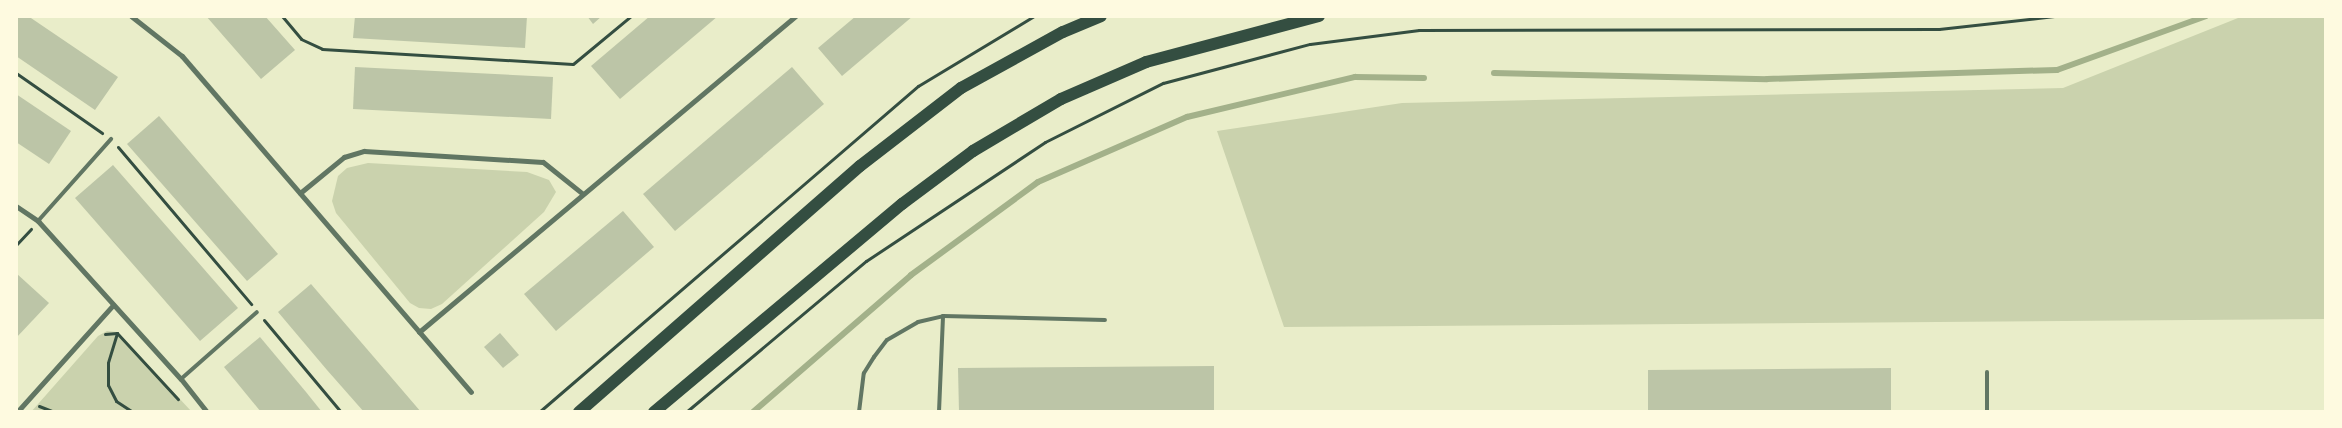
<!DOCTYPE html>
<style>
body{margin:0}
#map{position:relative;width:2342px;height:428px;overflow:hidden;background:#e9edc9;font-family:Cabin,sans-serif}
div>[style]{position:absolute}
.green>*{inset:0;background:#cad2ad}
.stream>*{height:6px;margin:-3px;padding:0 3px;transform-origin:3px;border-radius:3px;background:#a3b18a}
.building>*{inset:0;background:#bcc5a7}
.path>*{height:3px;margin:-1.5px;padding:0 1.5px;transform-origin:1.5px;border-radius:1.5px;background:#344e41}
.service>*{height:4px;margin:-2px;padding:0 2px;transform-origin:2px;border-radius:2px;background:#617663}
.minor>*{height:5px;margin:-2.5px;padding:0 2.5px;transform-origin:2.5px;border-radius:2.5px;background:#617663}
.primary>*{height:12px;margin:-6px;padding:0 6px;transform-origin:6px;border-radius:6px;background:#344e41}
span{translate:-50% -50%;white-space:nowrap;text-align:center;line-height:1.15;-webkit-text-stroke:4px #fefae0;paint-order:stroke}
.frame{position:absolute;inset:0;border:18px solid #fefae0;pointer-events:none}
</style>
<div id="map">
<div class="green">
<i style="clip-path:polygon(2243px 16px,2326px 16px,2326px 319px,1284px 327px,1217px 131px,1402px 103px,2063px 88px)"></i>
<i style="clip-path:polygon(368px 163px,527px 172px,549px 180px,556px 192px,544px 212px,442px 304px,431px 309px,419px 308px,410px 303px,336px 213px,332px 201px,338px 176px,347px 168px)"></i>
<i style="clip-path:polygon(107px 331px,117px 332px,192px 412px,31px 412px,98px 336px)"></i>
</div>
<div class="stream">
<i style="left:1494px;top:73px;width:273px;rotate:1.3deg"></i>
<i style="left:1767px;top:79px;width:290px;rotate:-1.8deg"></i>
<i style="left:2057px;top:70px;width:158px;rotate:-19.9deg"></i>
<i style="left:753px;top:412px;width:209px;rotate:-40.9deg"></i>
<i style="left:911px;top:275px;width:157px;rotate:-36.2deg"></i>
<i style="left:1038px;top:182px;width:163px;rotate:-23.6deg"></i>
<i style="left:1187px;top:117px;width:173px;rotate:-13.4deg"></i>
<i style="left:1355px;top:77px;width:69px;rotate:0.8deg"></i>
</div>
<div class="building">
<i style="clip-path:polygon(16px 16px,28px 16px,118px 77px,95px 110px,16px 56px)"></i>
<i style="clip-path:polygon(206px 16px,265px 16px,295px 50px,261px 79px)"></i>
<i style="clip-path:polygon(355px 16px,527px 16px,525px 48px,353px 38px)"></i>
<i style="clip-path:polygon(587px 16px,602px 16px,593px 24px)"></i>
<i style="clip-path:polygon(650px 16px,718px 16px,620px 99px,591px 66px)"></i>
<i style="clip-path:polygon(856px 16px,913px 16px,842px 76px,818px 48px)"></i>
<i style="clip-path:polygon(355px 67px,553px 77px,551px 119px,353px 109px)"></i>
<i style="clip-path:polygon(792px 67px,824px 104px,675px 231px,643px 194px)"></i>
<i style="clip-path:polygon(16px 94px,71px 131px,49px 164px,16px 142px)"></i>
<i style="clip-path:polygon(159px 116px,278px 254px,247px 281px,127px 144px)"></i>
<i style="clip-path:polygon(113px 165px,238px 308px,200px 341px,75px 198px)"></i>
<i style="clip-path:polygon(623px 211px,654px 247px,556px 331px,524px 294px)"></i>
<i style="clip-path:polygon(16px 273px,49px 303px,16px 338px)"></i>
<i style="clip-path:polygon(311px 284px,385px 370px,421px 412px,364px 412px,327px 370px,278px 312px)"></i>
<i style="clip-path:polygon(500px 333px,519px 355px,503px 368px,484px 347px)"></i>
<i style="clip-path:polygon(260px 337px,306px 392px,322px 412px,261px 412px,224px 367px)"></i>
<i style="clip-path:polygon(1214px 366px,1214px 412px,959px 412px,958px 368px)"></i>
<i style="clip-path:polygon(1891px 368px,1891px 412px,1648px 412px,1648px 370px)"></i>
</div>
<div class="path">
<i style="left:282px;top:16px;width:30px;rotate:50deg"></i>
<i style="left:301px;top:39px;width:23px;rotate:25deg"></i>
<i style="left:322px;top:49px;width:251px;rotate:3.4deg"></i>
<i style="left:573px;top:64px;width:75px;rotate:-39.6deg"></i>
<i style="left:16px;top:73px;width:105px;rotate:34.9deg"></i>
<i style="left:118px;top:147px;width:206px;rotate:49.7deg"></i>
<i style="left:16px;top:245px;width:22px;rotate:-47deg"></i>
<i style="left:264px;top:320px;width:120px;rotate:50.1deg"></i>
<i style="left:117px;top:333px;width:31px;rotate:107deg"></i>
<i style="left:108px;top:363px;width:22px;rotate:90deg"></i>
<i style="left:108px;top:385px;width:18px;rotate:63deg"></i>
<i style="left:116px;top:401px;width:20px;rotate:33deg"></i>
<i style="left:105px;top:334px;width:12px;rotate:-5deg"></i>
<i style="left:117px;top:333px;width:90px;rotate:47.3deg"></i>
<i style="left:39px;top:406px;width:17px;rotate:21deg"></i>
<i style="left:539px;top:412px;width:500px;rotate:-40.7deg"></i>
<i style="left:918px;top:86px;width:135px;rotate:-31.1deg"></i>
<i style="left:686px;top:412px;width:235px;rotate:-40deg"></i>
<i style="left:866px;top:261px;width:215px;rotate:-33.6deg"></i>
<i style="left:1045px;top:142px;width:132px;rotate:-26.6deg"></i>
<i style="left:1163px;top:83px;width:152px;rotate:-14.9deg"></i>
<i style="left:1310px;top:44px;width:110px;rotate:-7.3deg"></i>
<i style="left:1419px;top:30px;width:520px;rotate:-0.11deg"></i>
<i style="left:1939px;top:29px;width:116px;rotate:-6.4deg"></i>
</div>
<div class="service">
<i style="left:38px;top:221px;width:110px;rotate:-48.3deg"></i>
<i style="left:1987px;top:372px;width:40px;rotate:90deg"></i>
<i style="left:181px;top:379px;width:101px;rotate:-41.4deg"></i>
<i style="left:859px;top:412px;width:39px;rotate:-83deg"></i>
<i style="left:864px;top:373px;width:19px;rotate:-58deg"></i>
<i style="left:874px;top:357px;width:21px;rotate:-53deg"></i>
<i style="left:887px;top:340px;width:36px;rotate:-30deg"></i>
<i style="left:918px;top:322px;width:26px;rotate:-13deg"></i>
<i style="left:943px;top:316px;width:162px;rotate:1.4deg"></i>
<i style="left:939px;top:412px;width:96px;rotate:-87.6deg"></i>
</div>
<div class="minor">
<i style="left:131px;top:16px;width:65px;rotate:38.1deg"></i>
<i style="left:182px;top:56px;width:443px;rotate:49.3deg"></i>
<i style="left:300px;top:193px;width:57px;rotate:-39.3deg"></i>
<i style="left:344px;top:157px;width:21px;rotate:-17deg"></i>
<i style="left:364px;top:151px;width:179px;rotate:3.5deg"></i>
<i style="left:543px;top:162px;width:51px;rotate:38.7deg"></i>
<i style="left:16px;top:206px;width:27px;rotate:34deg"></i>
<i style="left:38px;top:221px;width:213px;rotate:47.9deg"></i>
<i style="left:181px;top:379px;width:42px;rotate:51.8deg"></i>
<i style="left:419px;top:332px;width:491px;rotate:-40deg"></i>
<i style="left:17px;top:412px;width:144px;rotate:-48.1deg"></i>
</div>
<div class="primary">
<i style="left:579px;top:412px;width:373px;rotate:-41.2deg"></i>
<i style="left:860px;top:166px;width:128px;rotate:-37.7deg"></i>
<i style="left:961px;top:88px;width:116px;rotate:-28.8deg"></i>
<i style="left:1063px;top:32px;width:41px;rotate:-22.8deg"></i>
<i style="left:654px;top:412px;width:324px;rotate:-40deg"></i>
<i style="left:902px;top:204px;width:89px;rotate:-36.7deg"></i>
<i style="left:973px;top:151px;width:102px;rotate:-30.6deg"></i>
<i style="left:1061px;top:99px;width:93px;rotate:-23.5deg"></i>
<i style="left:1146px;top:62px;width:179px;rotate:-14.9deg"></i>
</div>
<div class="frame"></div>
</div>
